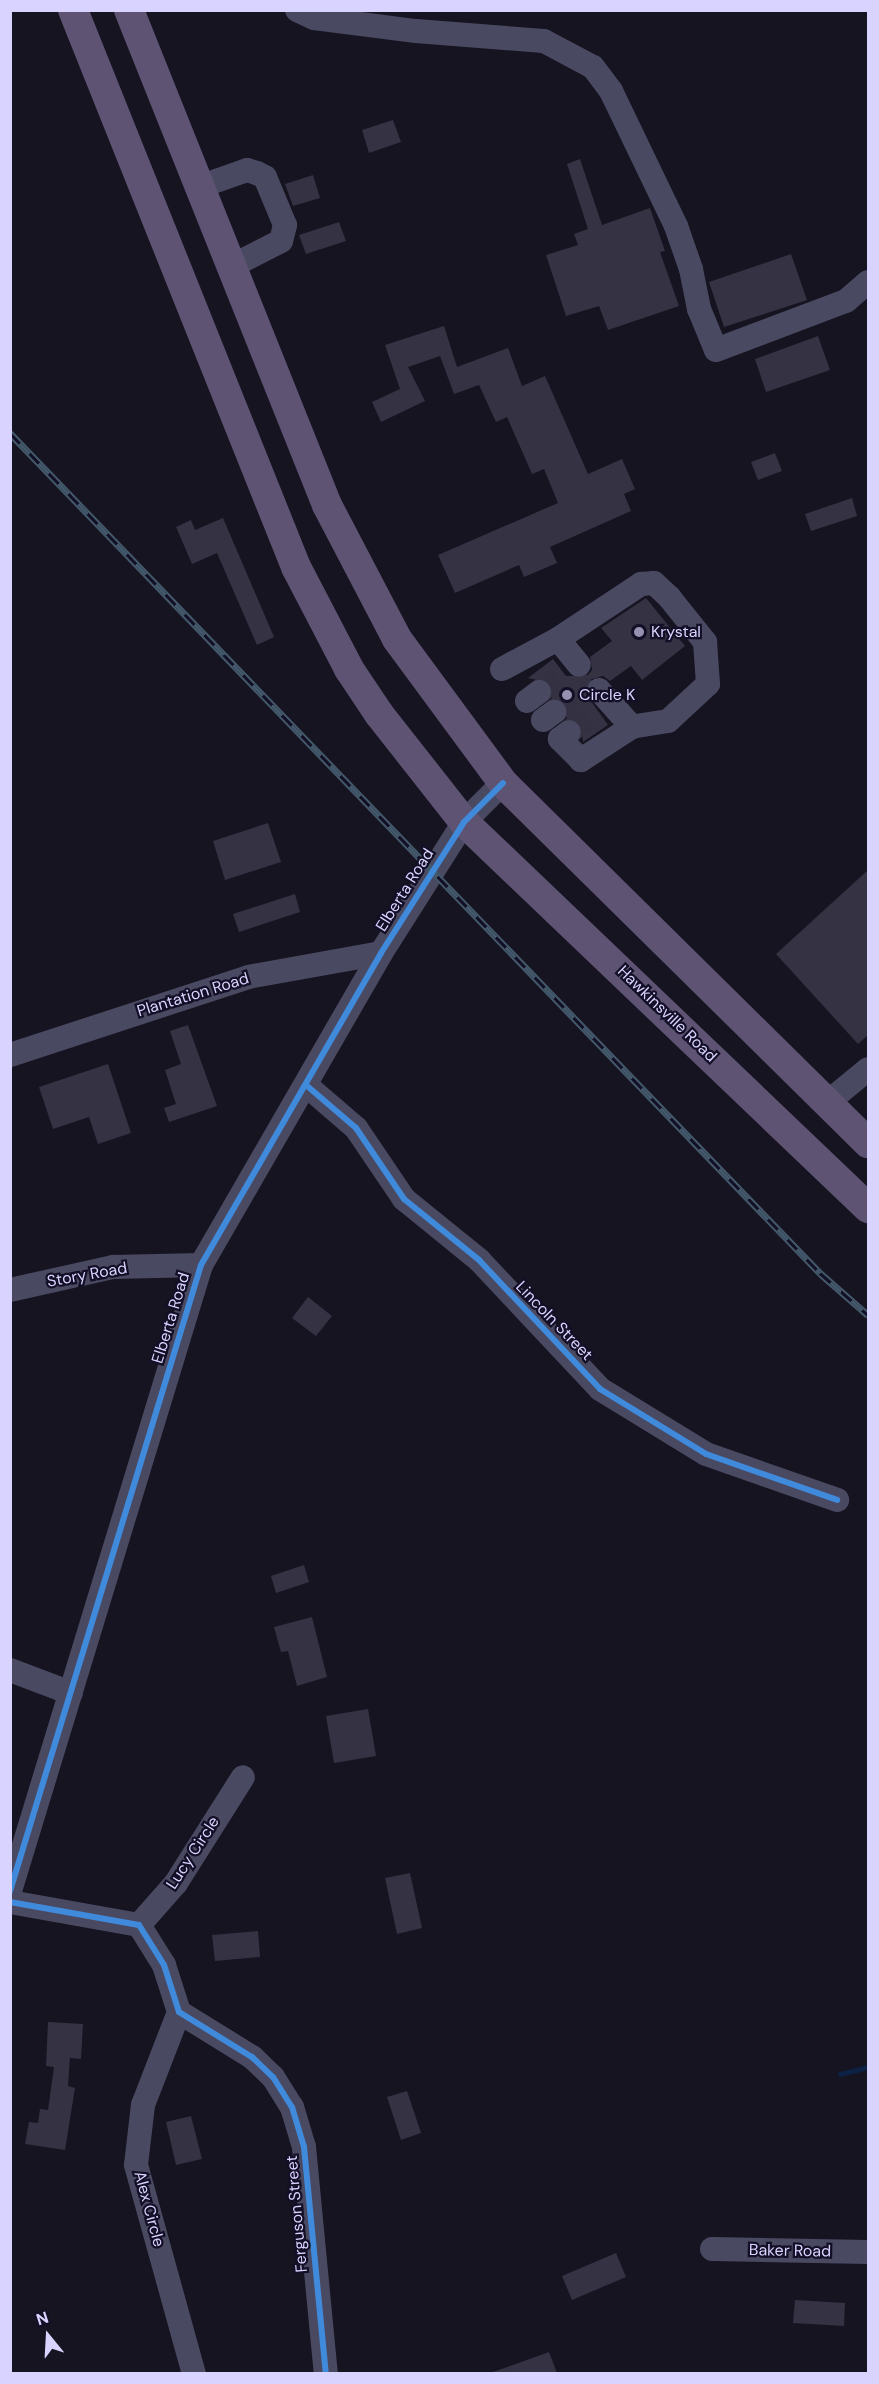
<!DOCTYPE html>
<style>
body{margin:0}
#map{position:relative;width:879px;height:2384px;overflow:hidden;background:#161421;font-family:"DM Sans",sans-serif}
div>[style]{position:absolute}
.stream>*{height:5px;margin:-2.5px;padding:0 2.5px;transform-origin:2.5px;border-radius:2.5px;background:#0d2144}
.building>*{inset:0;background:#343243}
.minor-tunnel>*{height:24px;margin-top:-12px;transform-origin:0;background:repeating-linear-gradient(90deg,#333142 0 24px,transparent 0 36px)}
.minor>*{height:24px;margin:-12px;padding:0 12px;transform-origin:12px;border-radius:12px;background:#4a4962}
.major>*{height:30px;margin:-15px;padding:0 15px;transform-origin:15px;border-radius:15px;background:#5e5373}
.rail>*{height:7px;margin-top:-3.5px;transform-origin:0;background:repeating-linear-gradient(90deg,#130f26 0 14px,#43596b 0 28px);box-sizing:border-box;border-block:2px solid #43596b}
.cycleway>*{height:6px;margin:-3px;padding:0 3px;transform-origin:3px;border-radius:3px;background:#408adc}
.dots>*{width:16px;height:16px;translate:-50% -50%;box-sizing:border-box;border:3px solid #130f26;border-radius:50%}
span{translate:-50% -50%;white-space:nowrap;text-align:center;line-height:1.15;-webkit-text-stroke:4.5px #130f26;paint-order:stroke}
.poi-label{font-size:16px;color:#d9d4ff}
.left{translate:0 -50%;text-align:left}
.street-label{font-size:16px;color:#d9d4ff}
.frame{position:absolute;inset:0;border:12px solid #d9d4ff;pointer-events:none}
.north{position:absolute;left:18px;top:2306px;width:60px;height:60px;-webkit-text-stroke:4px #130f26;paint-order:stroke;rotate:342deg;font-size:16px;font-weight:700;line-height:24px;text-align:center;color:#d9d4ff}
.north::after{content:'';display:block;margin:auto;width:21px;height:27px;background:#d9d4ff;clip-path:polygon(50% 0,100% 100%,50% 72%,0 100%)}
</style>
<div id="map">
<div class="stream">
<i style="left:840px;top:2074px;width:29px;rotate:-14deg"></i>
</div>
<div class="building">
<i style="clip-path:polygon(393px 120px,401px 142px,369px 153px,362px 130px)"></i>
<i style="clip-path:polygon(580px 159px,602px 225px,650px 208px,665px 251px,660px 252px,679px 306px,608px 330px,599px 306px,566px 316px,546px 255px,578px 245px,574px 234px,588px 229px,567px 164px)"></i>
<i style="clip-path:polygon(313px 175px,320px 198px,293px 206px,285px 184px)"></i>
<i style="clip-path:polygon(339px 222px,346px 241px,306px 254px,299px 235px)"></i>
<i style="clip-path:polygon(791px 254px,807px 300px,724px 327px,709px 282px)"></i>
<i style="clip-path:polygon(444px 326px,457px 367px,508px 348px,522px 386px,545px 376px,588px 474px,622px 459px,635px 489px,624px 494px,631px 511px,550px 547px,557px 563px,524px 577px,519px 565px,455px 593px,438px 555px,558px 503px,544px 469px,532px 474px,507px 417px,496px 422px,479px 385px,454px 394px,440px 356px,408px 367px,425px 401px,381px 422px,372px 402px,400px 389px,385px 345px)"></i>
<i style="clip-path:polygon(818px 336px,830px 370px,766px 392px,755px 359px)"></i>
<i style="clip-path:polygon(775px 453px,782px 471px,758px 480px,751px 462px)"></i>
<i style="clip-path:polygon(852px 498px,857px 516px,811px 531px,805px 514px)"></i>
<i style="clip-path:polygon(223px 518px,274px 637px,257px 645px,217px 553px,192px 564px,176px 527px,191px 520px,195px 530px)"></i>
<i style="clip-path:polygon(646px 598px,685px 646px,642px 680px,631px 666px,610px 681px,603px 676px,589px 680px,585px 693px,608px 725px,583px 742px,581px 724px,567px 718px,565px 703px,552px 698px,550px 683px,528px 678px,553px 659px,566px 676px,587px 676px,592px 670px,590px 657px,612px 641px,601px 628px)"></i>
<i style="clip-path:polygon(268px 823px,281px 862px,225px 880px,213px 841px)"></i>
<i style="clip-path:polygon(868px 870px,868px 1035px,858px 1044px,776px 954px)"></i>
<i style="clip-path:polygon(295px 894px,300px 912px,239px 932px,233px 914px)"></i>
<i style="clip-path:polygon(188px 1025px,217px 1106px,169px 1122px,164px 1108px,176px 1104px,165px 1070px,181px 1064px,170px 1031px)"></i>
<i style="clip-path:polygon(108px 1064px,131px 1133px,98px 1144px,89px 1117px,53px 1129px,39px 1087px)"></i>
<i style="clip-path:polygon(308px 1297px,332px 1316px,316px 1336px,292px 1318px)"></i>
<i style="clip-path:polygon(304px 1565px,309px 1582px,276px 1593px,271px 1576px)"></i>
<i style="clip-path:polygon(312px 1617px,327px 1677px,297px 1686px,288px 1651px,281px 1652px,274px 1627px)"></i>
<i style="clip-path:polygon(368px 1709px,376px 1756px,334px 1763px,326px 1716px)"></i>
<i style="clip-path:polygon(410px 1873px,422px 1928px,397px 1934px,385px 1878px)"></i>
<i style="clip-path:polygon(258px 1931px,260px 1957px,215px 1961px,212px 1935px)"></i>
<i style="clip-path:polygon(48px 2022px,83px 2024px,81px 2059px,70px 2058px,68px 2086px,75px 2088px,65px 2150px,25px 2144px,29px 2122px,38px 2123px,40px 2109px,48px 2110px,54px 2067px,46px 2066px)"></i>
<i style="clip-path:polygon(407px 2091px,421px 2133px,401px 2140px,387px 2097px)"></i>
<i style="clip-path:polygon(191px 2116px,202px 2159px,176px 2165px,166px 2122px)"></i>
<i style="clip-path:polygon(616px 2253px,626px 2277px,572px 2300px,562px 2276px)"></i>
<i style="clip-path:polygon(795px 2300px,845px 2303px,844px 2326px,793px 2323px)"></i>
<i style="clip-path:polygon(549px 2352px,557px 2373px,494px 2373px,493px 2372px)"></i>
</div>
<div class="minor-tunnel">
<i style="left:539px;top:692px;width:31px;rotate:-37deg"></i>
<i style="left:554px;top:712px;width:49px;rotate:-39.2deg"></i>
<i style="left:569px;top:732px;width:36px;rotate:-38deg"></i>
</div>
<div class="minor">
<i style="left:297px;top:10px;width:19px;rotate:25deg"></i>
<i style="left:314px;top:18px;width:103px;rotate:7.3deg"></i>
<i style="left:416px;top:31px;width:128px;rotate:4.5deg"></i>
<i style="left:544px;top:41px;width:55px;rotate:28deg"></i>
<i style="left:593px;top:67px;width:30px;rotate:53deg"></i>
<i style="left:611px;top:91px;width:150px;rotate:64.3deg"></i>
<i style="left:676px;top:226px;width:46px;rotate:70.8deg"></i>
<i style="left:691px;top:269px;width:41px;rotate:78.7deg"></i>
<i style="left:699px;top:309px;width:44px;rotate:67.5deg"></i>
<i style="left:716px;top:350px;width:139px;rotate:-20.7deg"></i>
<i style="left:846px;top:301px;width:29px;rotate:-41deg"></i>
<i style="left:199px;top:187px;width:51px;rotate:-19.5deg"></i>
<i style="left:247px;top:170px;width:10px;rotate:17deg"></i>
<i style="left:257px;top:173px;width:9px;rotate:27deg"></i>
<i style="left:265px;top:177px;width:52px;rotate:67.4deg"></i>
<i style="left:285px;top:225px;width:16px;rotate:104deg"></i>
<i style="left:281px;top:241px;width:57px;rotate:153deg"></i>
<i style="left:558px;top:639px;width:33px;rotate:51deg"></i>
<i style="left:502px;top:669px;width:64px;rotate:-28.2deg"></i>
<i style="left:558px;top:639px;width:100px;rotate:-33.5deg"></i>
<i style="left:641px;top:584px;width:13px;rotate:-4deg"></i>
<i style="left:654px;top:583px;width:21px;rotate:43deg"></i>
<i style="left:669px;top:597px;width:58px;rotate:51.3deg"></i>
<i style="left:705px;top:642px;width:42px;rotate:85.9deg"></i>
<i style="left:708px;top:684px;width:54px;rotate:137.2deg"></i>
<i style="left:668px;top:721px;width:36px;rotate:171deg"></i>
<i style="left:632px;top:727px;width:61px;rotate:147.1deg"></i>
<i style="left:581px;top:760px;width:30px;rotate:-135deg"></i>
<i style="left:560px;top:739px;width:11px;rotate:-38deg"></i>
<i style="left:599px;top:690px;width:50px;rotate:48.3deg"></i>
<i style="left:527px;top:701px;width:15px;rotate:-37deg"></i>
<i style="left:543px;top:720px;width:14px;rotate:-36deg"></i>
<i style="left:10px;top:1055px;width:250px;rotate:-18.1deg"></i>
<i style="left:248px;top:977px;width:135px;rotate:-10.2deg"></i>
<i style="left:306px;top:1085px;width:66px;rotate:40.7deg"></i>
<i style="left:356px;top:1128px;width:86px;rotate:55.9deg"></i>
<i style="left:404px;top:1199px;width:97px;rotate:39.1deg"></i>
<i style="left:479px;top:1260px;width:177px;rotate:46.8deg"></i>
<i style="left:600px;top:1389px;width:124px;rotate:31.5deg"></i>
<i style="left:706px;top:1454px;width:139px;rotate:19.3deg"></i>
<i style="left:828px;top:1102px;width:52px;rotate:-39.5deg"></i>
<i style="left:10px;top:1290px;width:106px;rotate:-12.6deg"></i>
<i style="left:113px;top:1267px;width:88px;rotate:-1.3deg"></i>
<i style="left:10px;top:1670px;width:65px;rotate:20.7deg"></i>
<i style="left:10px;top:1891px;width:654px;rotate:-73.03deg"></i>
<i style="left:201px;top:1265px;width:360px;rotate:-60deg"></i>
<i style="left:381px;top:953px;width:155px;rotate:-57.6deg"></i>
<i style="left:464px;top:822px;width:55px;rotate:-45deg"></i>
<i style="left:10px;top:1902px;width:131px;rotate:10.1deg"></i>
<i style="left:139px;top:1925px;width:47px;rotate:58deg"></i>
<i style="left:164px;top:1965px;width:49px;rotate:72.3deg"></i>
<i style="left:179px;top:2012px;width:86px;rotate:31.7deg"></i>
<i style="left:252px;top:2057px;width:29px;rotate:44deg"></i>
<i style="left:273px;top:2077px;width:36px;rotate:58deg"></i>
<i style="left:292px;top:2107px;width:42px;rotate:73.3deg"></i>
<i style="left:304px;top:2147px;width:228px;rotate:84.5deg"></i>
<i style="left:139px;top:1925px;width:56px;rotate:-48.6deg"></i>
<i style="left:176px;top:1883px;width:125px;rotate:-57.7deg"></i>
<i style="left:179px;top:2012px;width:100px;rotate:111.2deg"></i>
<i style="left:143px;top:2105px;width:60px;rotate:96.7deg"></i>
<i style="left:136px;top:2165px;width:217px;rotate:74.5deg"></i>
<i style="left:712px;top:2249px;width:156px;rotate:1.1deg"></i>
</div>
<div class="major">
<i style="left:73px;top:10px;width:600px;rotate:68.18deg"></i>
<i style="left:296px;top:567px;width:115px;rotate:62.5deg"></i>
<i style="left:349px;top:669px;width:54px;rotate:56.3deg"></i>
<i style="left:379px;top:714px;width:137px;rotate:51.8deg"></i>
<i style="left:464px;top:822px;width:559px;rotate:43.69deg"></i>
<i style="left:129px;top:10px;width:533px;rotate:68.2deg"></i>
<i style="left:327px;top:505px;width:151px;rotate:62.4deg"></i>
<i style="left:397px;top:639px;width:179px;rotate:53.6deg"></i>
<i style="left:503px;top:783px;width:513px;rotate:44.6deg"></i>
</div>
<div class="rail">
<i style="left:10px;top:433px;width:1167px;rotate:46.04deg"></i>
<i style="left:820px;top:1273px;width:64px;rotate:41.2deg"></i>
</div>
<div class="cycleway">
<i style="left:306px;top:1085px;width:66px;rotate:40.7deg"></i>
<i style="left:356px;top:1128px;width:86px;rotate:55.9deg"></i>
<i style="left:404px;top:1199px;width:97px;rotate:39.1deg"></i>
<i style="left:479px;top:1260px;width:177px;rotate:46.8deg"></i>
<i style="left:600px;top:1389px;width:124px;rotate:31.5deg"></i>
<i style="left:706px;top:1454px;width:139px;rotate:19.3deg"></i>
<i style="left:10px;top:1891px;width:654px;rotate:-73.03deg"></i>
<i style="left:201px;top:1265px;width:360px;rotate:-60deg"></i>
<i style="left:381px;top:953px;width:155px;rotate:-57.6deg"></i>
<i style="left:464px;top:822px;width:55px;rotate:-45deg"></i>
<i style="left:10px;top:1902px;width:131px;rotate:10.1deg"></i>
<i style="left:139px;top:1925px;width:47px;rotate:58deg"></i>
<i style="left:164px;top:1965px;width:49px;rotate:72.3deg"></i>
<i style="left:179px;top:2012px;width:86px;rotate:31.7deg"></i>
<i style="left:252px;top:2057px;width:29px;rotate:44deg"></i>
<i style="left:273px;top:2077px;width:36px;rotate:58deg"></i>
<i style="left:292px;top:2107px;width:42px;rotate:73.3deg"></i>
<i style="left:304px;top:2147px;width:228px;rotate:84.5deg"></i>
</div>
<div class="dots">
<i style="left:639px;top:632px;background:#9591b1"></i>
<i style="left:567px;top:695px;background:#9591b1"></i>
</div>
<div class="poi-label">
<span class="left" style="left:651px;top:632px">Krystal</span>
<span class="left" style="left:579px;top:695px">Circle K</span>
</div>
<div class="street-label">
<span style="left:405px;top:890px;rotate:-58deg">Elberta Road</span>
<span style="left:193px;top:995px;rotate:-17deg">Plantation Road</span>
<span style="left:667px;top:1014px;rotate:44deg">Hawkinsville Road</span>
<span style="left:87px;top:1275px;rotate:-10deg">Story Road</span>
<span style="left:171px;top:1318px;rotate:-73deg">Elberta Road</span>
<span style="left:554px;top:1321px;rotate:46deg">Lincoln Street</span>
<span style="left:193px;top:1853px;rotate:-57deg">Lucy Circle</span>
<span style="left:149px;top:2209px;rotate:75deg">Alex Circle</span>
<span style="left:297px;top:2214px;rotate:-95deg">Ferguson Street</span>
<span style="left:790px;top:2251px;rotate:1deg">Baker Road</span>
</div>
<div class="frame"></div>
<div class="north">N</div>
</div>
